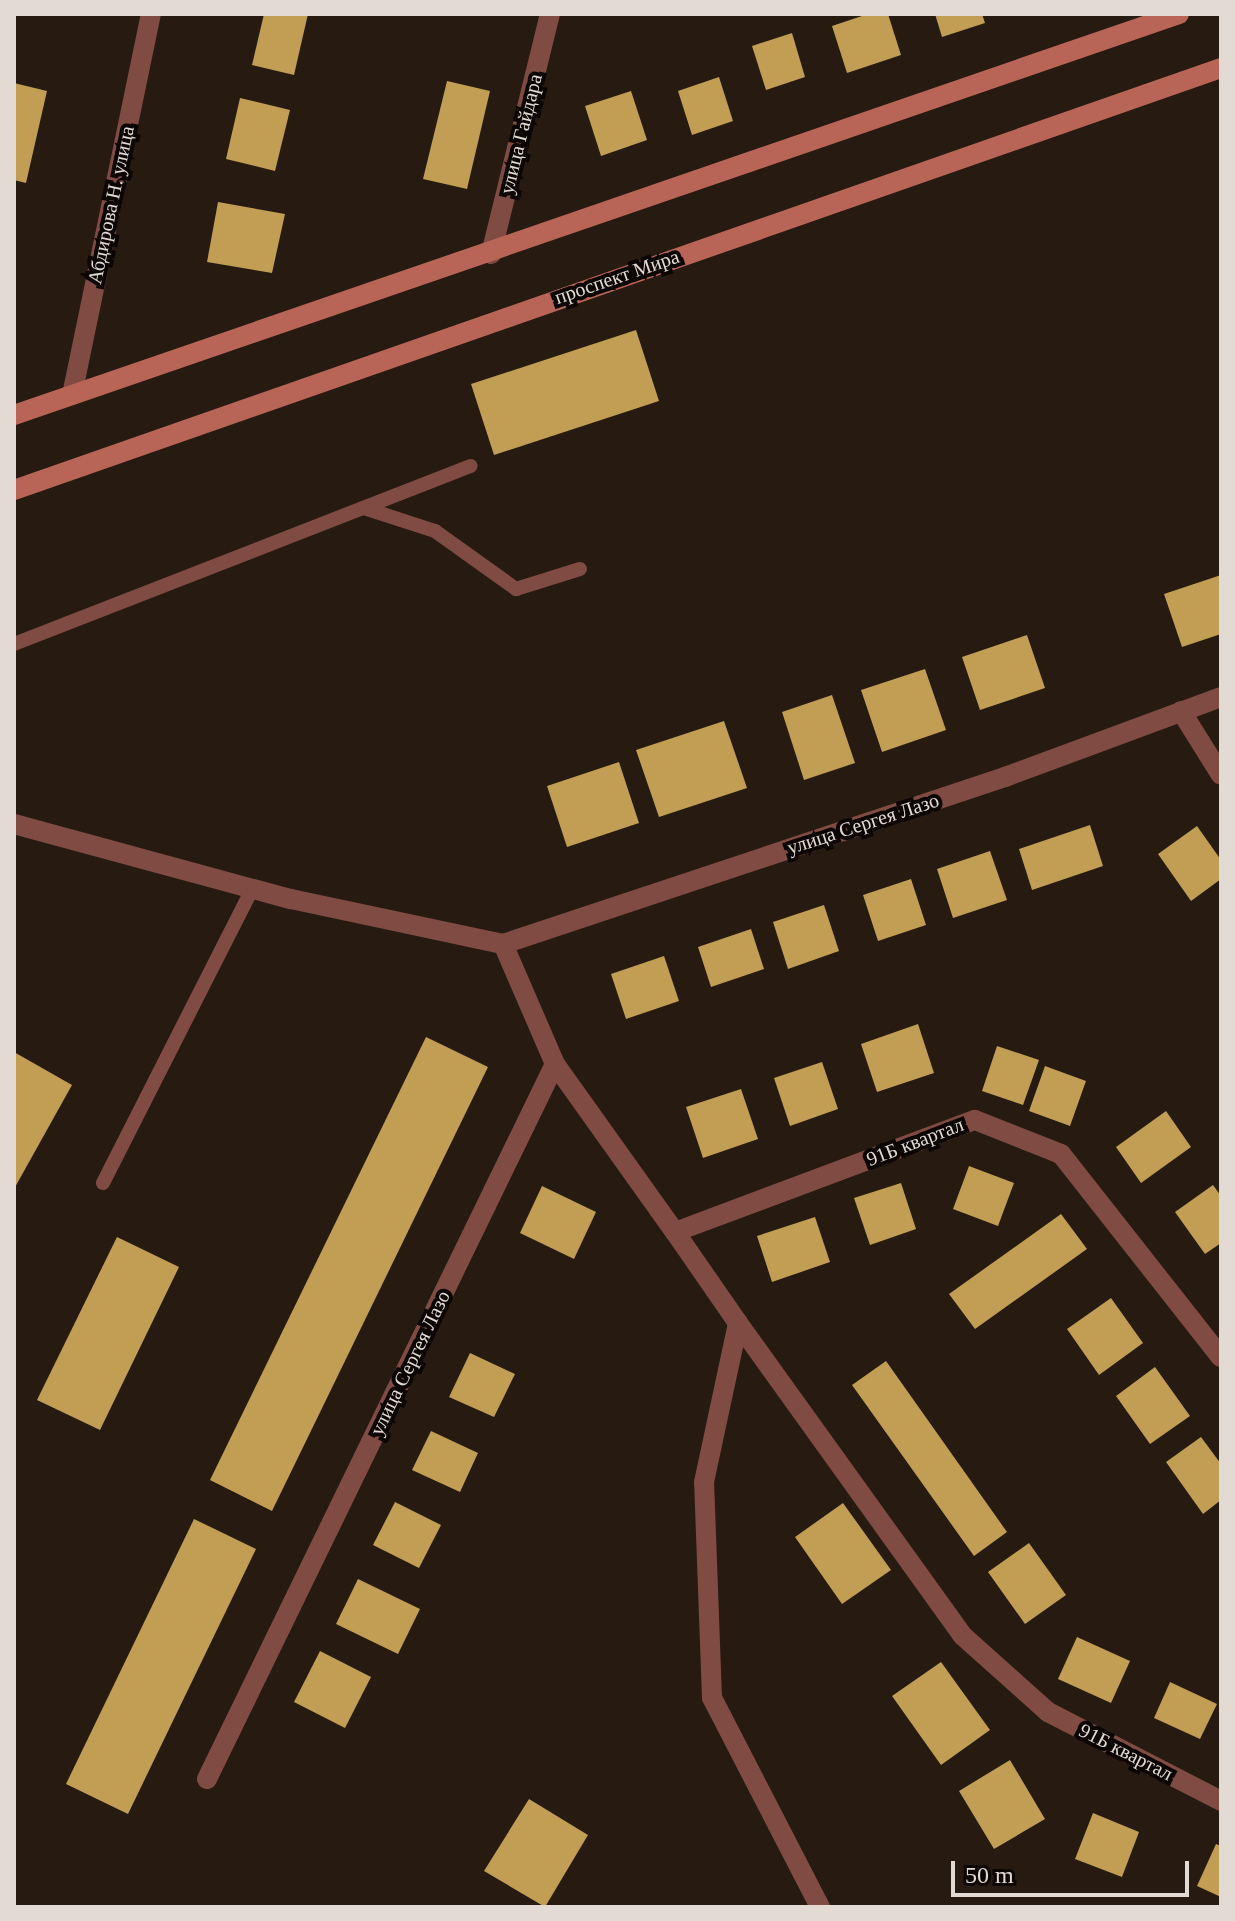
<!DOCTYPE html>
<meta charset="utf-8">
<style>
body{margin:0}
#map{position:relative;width:1235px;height:1921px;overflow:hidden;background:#261a11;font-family:Georgia,serif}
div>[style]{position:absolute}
.building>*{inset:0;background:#c19e53}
.lane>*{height:14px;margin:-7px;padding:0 7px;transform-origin:7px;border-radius:7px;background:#804b42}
.street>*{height:20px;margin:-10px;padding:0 10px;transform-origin:10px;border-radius:10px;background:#804b42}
.secondary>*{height:20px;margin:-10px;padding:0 10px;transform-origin:10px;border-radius:10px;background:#b86456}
span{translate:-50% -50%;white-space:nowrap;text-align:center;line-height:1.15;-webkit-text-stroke:8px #0b0604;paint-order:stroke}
.street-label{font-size:20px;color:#e2dad3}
.frame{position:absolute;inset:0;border:16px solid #e2dad3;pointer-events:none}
.scale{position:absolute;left:951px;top:1861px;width:238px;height:36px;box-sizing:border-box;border:4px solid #e2dad3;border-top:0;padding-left:10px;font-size:24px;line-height:28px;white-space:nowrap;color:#e2dad3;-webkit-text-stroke:6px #0b0604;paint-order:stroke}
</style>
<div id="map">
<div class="building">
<i style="clip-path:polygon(264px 14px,308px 14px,294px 75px,252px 65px)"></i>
<i style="clip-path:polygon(868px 14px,888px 14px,901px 55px,847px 73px,832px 26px)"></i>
<i style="clip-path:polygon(935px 14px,982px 14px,985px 23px,942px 37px)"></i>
<i style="clip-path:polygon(792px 33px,805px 77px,766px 90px,752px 46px)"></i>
<i style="clip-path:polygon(719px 77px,733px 121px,692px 135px,678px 91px)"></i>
<i style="clip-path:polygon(447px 81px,490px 91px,467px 189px,423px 179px)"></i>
<i style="clip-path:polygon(14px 83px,47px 91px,26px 183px,14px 180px)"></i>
<i style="clip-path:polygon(631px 91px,647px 140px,601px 156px,585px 106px)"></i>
<i style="clip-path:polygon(240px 98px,290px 110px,275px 171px,226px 159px)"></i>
<i style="clip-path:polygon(218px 202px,285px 214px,272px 273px,207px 262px)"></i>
<i style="clip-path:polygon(636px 330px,659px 401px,494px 455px,471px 384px)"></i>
<i style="clip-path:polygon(1221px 575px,1221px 634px,1182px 647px,1164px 594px)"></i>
<i style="clip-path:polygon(1027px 635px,1045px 688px,980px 710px,962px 657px)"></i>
<i style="clip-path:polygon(925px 669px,946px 730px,882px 752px,861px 690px)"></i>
<i style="clip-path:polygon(832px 695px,855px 763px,804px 780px,782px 712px)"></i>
<i style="clip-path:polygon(724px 721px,747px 788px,659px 817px,636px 750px)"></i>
<i style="clip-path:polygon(619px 762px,639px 823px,567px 847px,547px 786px)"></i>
<i style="clip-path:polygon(1090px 825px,1103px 866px,1032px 890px,1019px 849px)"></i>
<i style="clip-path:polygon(1197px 826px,1221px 860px,1221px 879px,1191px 901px,1158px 854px)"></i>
<i style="clip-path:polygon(990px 851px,1007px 900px,953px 918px,937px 869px)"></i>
<i style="clip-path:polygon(911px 879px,926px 925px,878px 941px,863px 895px)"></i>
<i style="clip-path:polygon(824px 905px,839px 951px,788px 969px,773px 922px)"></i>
<i style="clip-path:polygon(751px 929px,764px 969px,711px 987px,698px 947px)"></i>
<i style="clip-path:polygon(664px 956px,679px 1001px,626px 1019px,611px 974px)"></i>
<i style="clip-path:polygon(918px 1024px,934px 1073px,877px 1092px,861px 1044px)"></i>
<i style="clip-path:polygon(426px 1037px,488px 1067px,272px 1511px,210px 1480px)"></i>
<i style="clip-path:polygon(997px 1046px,1039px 1060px,1023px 1105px,982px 1091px)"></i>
<i style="clip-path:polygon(14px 1052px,72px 1085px,14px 1189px)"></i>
<i style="clip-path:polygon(822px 1062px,838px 1109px,790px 1126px,774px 1078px)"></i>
<i style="clip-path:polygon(1045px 1066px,1086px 1081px,1070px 1126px,1029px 1111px)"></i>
<i style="clip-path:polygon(741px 1089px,758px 1139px,703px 1158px,686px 1107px)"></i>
<i style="clip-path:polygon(1166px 1111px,1191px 1147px,1141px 1183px,1116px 1147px)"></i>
<i style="clip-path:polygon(969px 1166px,1014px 1183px,998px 1226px,953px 1209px)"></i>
<i style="clip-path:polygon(901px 1183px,916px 1229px,870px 1245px,854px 1198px)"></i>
<i style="clip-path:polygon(1213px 1185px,1221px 1196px,1221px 1243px,1205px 1254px,1175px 1212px)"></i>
<i style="clip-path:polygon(542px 1186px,596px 1212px,574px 1259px,520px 1233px)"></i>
<i style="clip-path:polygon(1061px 1214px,1087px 1249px,975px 1329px,949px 1294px)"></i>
<i style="clip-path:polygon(815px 1217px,830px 1262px,772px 1282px,757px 1236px)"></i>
<i style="clip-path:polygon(117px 1237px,179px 1267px,100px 1430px,37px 1400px)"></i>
<i style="clip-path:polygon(1111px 1298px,1143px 1343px,1099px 1375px,1067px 1329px)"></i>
<i style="clip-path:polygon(470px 1353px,515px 1374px,494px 1417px,449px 1397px)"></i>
<i style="clip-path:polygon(886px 1361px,1007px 1532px,974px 1556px,852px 1385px)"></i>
<i style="clip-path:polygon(1155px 1367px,1190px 1416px,1150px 1444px,1116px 1396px)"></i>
<i style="clip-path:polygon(431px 1431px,478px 1453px,460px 1492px,412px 1470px)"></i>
<i style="clip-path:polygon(1201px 1437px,1221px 1464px,1221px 1500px,1203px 1514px,1166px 1462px)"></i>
<i style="clip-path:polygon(395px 1502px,441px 1525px,419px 1568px,373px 1545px)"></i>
<i style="clip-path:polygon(843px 1503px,891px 1570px,842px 1604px,795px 1537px)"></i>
<i style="clip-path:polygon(194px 1519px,256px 1549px,128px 1814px,66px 1784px)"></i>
<i style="clip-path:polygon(1029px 1543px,1066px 1595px,1025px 1624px,988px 1572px)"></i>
<i style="clip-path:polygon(358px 1579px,420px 1609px,398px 1654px,336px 1624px)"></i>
<i style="clip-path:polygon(1077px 1637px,1130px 1661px,1111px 1703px,1058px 1679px)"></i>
<i style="clip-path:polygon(320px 1651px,371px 1677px,345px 1728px,294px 1702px)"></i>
<i style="clip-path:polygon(941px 1662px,990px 1730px,941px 1765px,892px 1696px)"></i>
<i style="clip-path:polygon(1170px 1682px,1217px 1704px,1200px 1739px,1154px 1718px)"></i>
<i style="clip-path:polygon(1010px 1760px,1045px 1819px,994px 1849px,959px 1791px)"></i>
<i style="clip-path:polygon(529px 1799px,588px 1835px,545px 1907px,484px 1871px)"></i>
<i style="clip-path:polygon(1093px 1813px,1139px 1832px,1122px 1877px,1075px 1859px)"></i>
<i style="clip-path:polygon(1216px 1844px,1221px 1846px,1221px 1897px,1197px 1886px)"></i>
</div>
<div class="lane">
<i style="left:364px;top:508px;width:75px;rotate:17.9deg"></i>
<i style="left:435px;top:531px;width:100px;rotate:35.6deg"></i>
<i style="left:516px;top:589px;width:67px;rotate:-17.4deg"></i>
<i style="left:14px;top:644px;width:490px;rotate:-21.3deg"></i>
<i style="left:103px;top:1183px;width:330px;rotate:-63.1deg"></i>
</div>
<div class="street">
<i style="left:491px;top:254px;width:247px;rotate:-76.2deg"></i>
<i style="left:72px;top:395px;width:389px;rotate:-78.3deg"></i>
<i style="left:1181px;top:711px;width:75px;rotate:58deg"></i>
<i style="left:14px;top:824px;width:287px;rotate:15.2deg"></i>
<i style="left:291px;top:899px;width:217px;rotate:12deg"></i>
<i style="left:555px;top:1064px;width:206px;rotate:54.5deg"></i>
<i style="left:738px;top:1323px;width:385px;rotate:54.3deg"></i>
<i style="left:963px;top:1636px;width:114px;rotate:41.8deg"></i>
<i style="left:1048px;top:1712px;width:195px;rotate:27.2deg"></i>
<i style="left:207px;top:1779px;width:795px;rotate:-64.05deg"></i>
<i style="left:555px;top:1064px;width:131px;rotate:-113.4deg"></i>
<i style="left:503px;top:944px;width:529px;rotate:-18.4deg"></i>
<i style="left:1005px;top:777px;width:230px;rotate:-20.3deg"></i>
<i style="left:820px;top:1907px;width:235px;rotate:-117.3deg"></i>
<i style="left:712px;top:1698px;width:216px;rotate:-92.1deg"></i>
<i style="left:704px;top:1482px;width:163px;rotate:-77.9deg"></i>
<i style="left:738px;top:1323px;width:111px;rotate:-124.7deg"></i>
<i style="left:675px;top:1232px;width:320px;rotate:-20.5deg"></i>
<i style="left:975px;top:1120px;width:92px;rotate:21.6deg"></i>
<i style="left:1061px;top:1154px;width:258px;rotate:51.8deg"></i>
</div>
<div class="secondary">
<i style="left:14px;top:415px;width:1232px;rotate:-18.99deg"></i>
<i style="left:14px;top:490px;width:1279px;rotate:-19.27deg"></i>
</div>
<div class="street-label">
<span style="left:521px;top:134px;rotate:-76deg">улица Гайдара</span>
<span style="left:111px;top:205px;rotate:-78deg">Абдирова Н. улица</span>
<span style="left:617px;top:277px;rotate:-19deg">проспект Мира</span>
<span style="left:863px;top:824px;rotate:-18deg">улица Сергея Лазо</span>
<span style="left:915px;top:1142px;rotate:-21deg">91Б квартал</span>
<span style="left:410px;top:1363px;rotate:-64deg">улица Сергея Лазо</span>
<span style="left:1126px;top:1752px;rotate:27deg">91Б квартал</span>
</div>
<div class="frame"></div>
<div class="scale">50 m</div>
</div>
